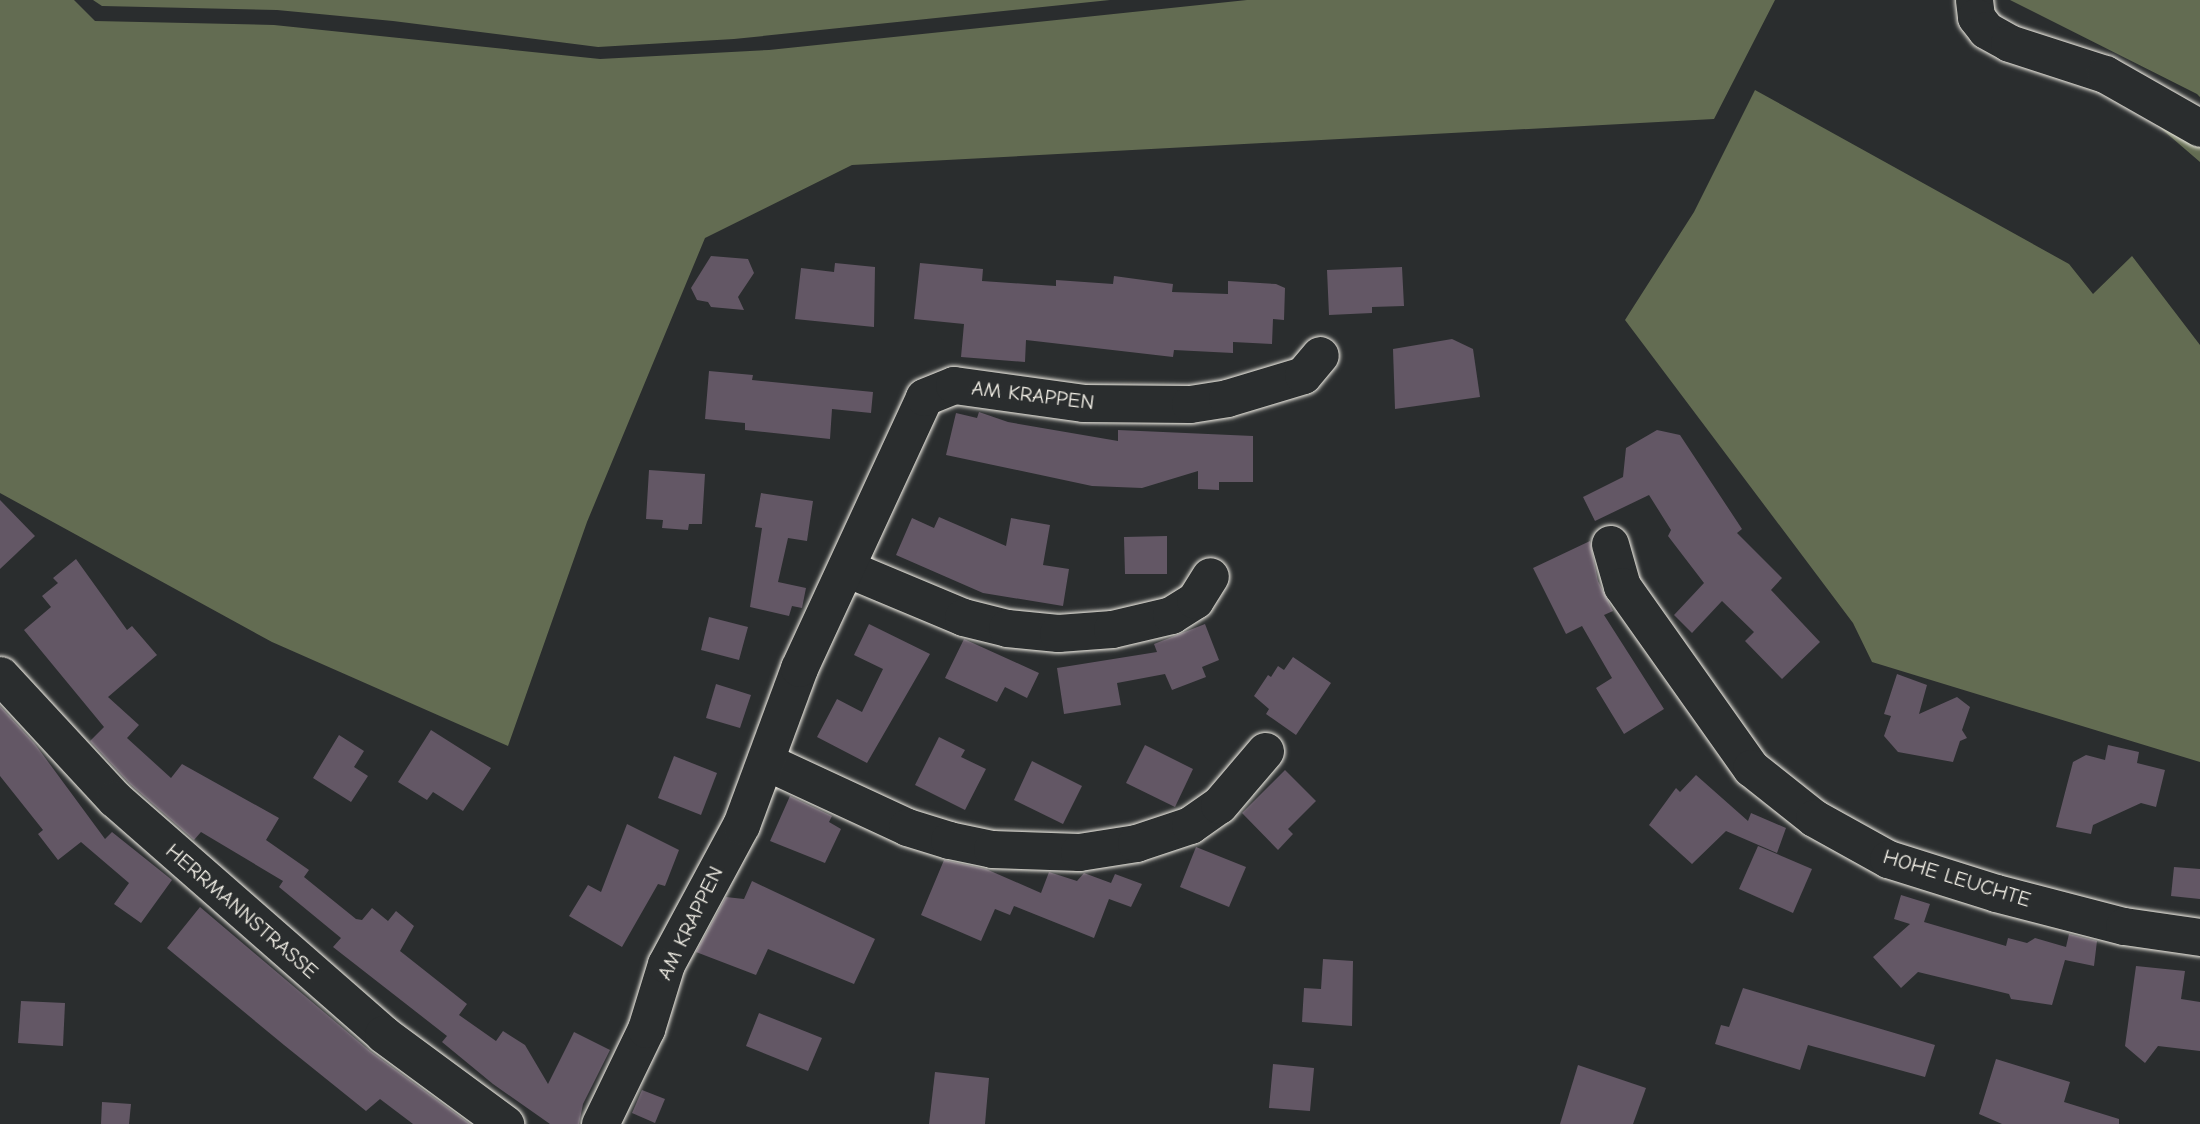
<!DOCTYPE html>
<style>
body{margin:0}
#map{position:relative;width:2200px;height:1124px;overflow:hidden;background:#2a2d2e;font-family:"Comic Neue",sans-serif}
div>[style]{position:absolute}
.green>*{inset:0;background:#636c52}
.building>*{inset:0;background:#635765}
.roads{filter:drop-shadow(0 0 2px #f4f1e8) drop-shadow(0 0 2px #f4f1e8)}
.minor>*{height:37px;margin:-18.5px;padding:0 18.5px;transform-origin:18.5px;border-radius:18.5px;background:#2a2d2e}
span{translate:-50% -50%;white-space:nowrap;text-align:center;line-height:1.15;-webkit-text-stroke:7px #2a2d2e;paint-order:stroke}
.street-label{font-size:21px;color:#f4f1e8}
</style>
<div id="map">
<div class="green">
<i style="clip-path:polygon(0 0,74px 0,95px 21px,274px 25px,600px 59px,769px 50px,1247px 0,1775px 0,1714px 119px,852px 165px,705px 238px,587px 522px,508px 746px,272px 642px,0 493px)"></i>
<i style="clip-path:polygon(93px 0,1110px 0,734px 39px,598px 47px,393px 21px,277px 10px,102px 6px)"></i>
<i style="clip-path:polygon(2010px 0,2200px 0,2200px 97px,2197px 94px)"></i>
<i style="clip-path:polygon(1755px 90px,2069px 264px,2093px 294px,2132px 256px,2200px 345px,2200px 762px,1872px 662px,1853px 623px,1625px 320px,1694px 212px)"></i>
<i style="clip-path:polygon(2112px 96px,2200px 139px,2200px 162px,2157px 125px)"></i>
</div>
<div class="building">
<i style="clip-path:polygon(711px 256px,748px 259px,754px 273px,738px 297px,744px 310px,711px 307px,708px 302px,697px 300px,691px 288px)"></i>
<i style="clip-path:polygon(835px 263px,875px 267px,874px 327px,795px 319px,801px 268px,834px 272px)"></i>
<i style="clip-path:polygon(920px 263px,983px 269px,982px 281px,1056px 286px,1056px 280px,1113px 284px,1114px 276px,1173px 284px,1172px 292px,1228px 294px,1228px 281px,1276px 284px,1285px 288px,1284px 320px,1273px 319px,1272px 344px,1233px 342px,1233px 353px,1174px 350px,1173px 357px,1026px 340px,1025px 362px,961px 357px,964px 324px,914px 319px)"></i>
<i style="clip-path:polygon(1402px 267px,1404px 306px,1372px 307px,1372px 313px,1329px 315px,1327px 270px)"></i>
<i style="clip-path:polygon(1452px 339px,1473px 349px,1480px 397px,1395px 409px,1393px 349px)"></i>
<i style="clip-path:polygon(709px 371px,753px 375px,752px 380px,873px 392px,871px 413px,832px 409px,830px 439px,745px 430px,745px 423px,705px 419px)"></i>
<i style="clip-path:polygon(979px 412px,1008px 422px,1118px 441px,1118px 430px,1253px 436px,1253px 482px,1219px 482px,1219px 490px,1198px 489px,1198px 471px,1142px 488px,1092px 486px,946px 455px,956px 413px,977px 418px)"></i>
<i style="clip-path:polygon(1657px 430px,1680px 435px,1742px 529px,1737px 533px,1782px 578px,1771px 590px,1820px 642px,1782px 679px,1745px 641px,1754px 632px,1722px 601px,1692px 633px,1674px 615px,1704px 583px,1668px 536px,1671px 530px,1649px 495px,1595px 521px,1583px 497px,1623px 477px,1626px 448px)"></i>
<i style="clip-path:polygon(649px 470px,705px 474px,702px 524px,689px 524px,688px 530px,662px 528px,663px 520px,646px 519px)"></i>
<i style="clip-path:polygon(761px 493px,813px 501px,807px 541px,788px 538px,778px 582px,806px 588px,802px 608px,792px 606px,789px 616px,750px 607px,762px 528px,755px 527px)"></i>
<i style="clip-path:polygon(0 500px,35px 536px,0 569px)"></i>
<i style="clip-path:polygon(939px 517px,1006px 546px,1011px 518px,1050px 525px,1043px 565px,1069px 569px,1063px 606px,983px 593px,896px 555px,912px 518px,934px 528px)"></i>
<i style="clip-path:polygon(1167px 536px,1167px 574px,1125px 574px,1124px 537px)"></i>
<i style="clip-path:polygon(1590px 541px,1598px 581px,1613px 611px,1604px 615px,1664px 709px,1624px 734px,1596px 688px,1612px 678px,1582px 626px,1566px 634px,1533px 568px)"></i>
<i style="clip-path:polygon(76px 559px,127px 630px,132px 626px,157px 655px,108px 697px,139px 725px,127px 738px,171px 778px,182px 764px,279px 818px,266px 840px,309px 870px,304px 877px,356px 919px,362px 920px,372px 908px,388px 921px,396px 911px,414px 926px,400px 951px,467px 1004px,459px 1015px,496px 1041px,503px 1031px,525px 1045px,548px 1084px,574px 1032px,610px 1050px,583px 1104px,579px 1124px,550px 1124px,493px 1084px,442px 1042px,447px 1036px,333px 947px,341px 938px,279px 887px,283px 881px,201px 832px,194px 840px,130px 784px,90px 741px,104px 727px,24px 630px,51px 607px,42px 596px,58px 583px,53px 578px)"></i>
<i style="clip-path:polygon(709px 617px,748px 627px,739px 660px,701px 650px)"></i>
<i style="clip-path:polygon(869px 624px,930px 654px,867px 763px,817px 737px,837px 699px,862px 712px,883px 669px,854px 655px)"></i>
<i style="clip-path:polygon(1205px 624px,1219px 660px,1202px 667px,1206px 677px,1172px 690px,1165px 674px,1117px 683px,1121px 705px,1064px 714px,1057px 668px,1157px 652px,1154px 644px)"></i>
<i style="clip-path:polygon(964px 639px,1039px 673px,1027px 698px,1005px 687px,997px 702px,945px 678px)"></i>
<i style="clip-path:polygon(1293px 657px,1331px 683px,1296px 735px,1266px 714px,1269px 709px,1254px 696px,1268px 675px,1271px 677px,1278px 666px,1284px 670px)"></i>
<i style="clip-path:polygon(1897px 674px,1927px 685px,1919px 714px,1957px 697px,1970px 707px,1962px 730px,1967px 738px,1960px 741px,1953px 762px,1898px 752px,1884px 736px,1891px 716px,1884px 714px)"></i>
<i style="clip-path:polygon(716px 684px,751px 695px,740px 728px,706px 718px)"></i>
<i style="clip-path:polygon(0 706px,35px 744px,105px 839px,112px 832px,172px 880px,141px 923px,114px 904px,129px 883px,81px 842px,58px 860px,38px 834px,43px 830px,0 776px)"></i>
<i style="clip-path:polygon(431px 730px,491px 768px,463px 811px,433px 792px,427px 800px,398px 782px)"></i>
<i style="clip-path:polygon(339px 735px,364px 751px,354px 767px,368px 776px,351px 802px,313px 778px)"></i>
<i style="clip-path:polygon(939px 737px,965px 750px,961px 757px,986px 769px,965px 810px,915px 785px)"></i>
<i style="clip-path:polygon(1145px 745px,1193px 769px,1175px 807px,1126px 783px)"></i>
<i style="clip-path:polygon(2108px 745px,2139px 752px,2137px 763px,2165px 770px,2156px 807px,2141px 803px,2093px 825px,2091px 834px,2056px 827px,2073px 762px,2086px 755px,2105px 760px)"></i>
<i style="clip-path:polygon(674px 756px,717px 773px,701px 815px,658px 798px)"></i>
<i style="clip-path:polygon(1032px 761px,1082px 786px,1063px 824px,1014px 800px)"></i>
<i style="clip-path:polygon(1285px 770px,1316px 801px,1288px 829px,1293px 834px,1278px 850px,1242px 813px)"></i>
<i style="clip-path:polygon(1696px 775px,1748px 821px,1751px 813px,1786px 828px,1777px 853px,1726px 831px,1692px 864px,1649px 825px,1676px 788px,1680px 792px)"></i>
<i style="clip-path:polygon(790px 796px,832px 816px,829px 822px,841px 829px,825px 863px,770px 841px)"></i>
<i style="clip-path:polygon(627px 824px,679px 850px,665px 886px,658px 884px,622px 947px,569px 916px,588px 885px,601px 892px)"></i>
<i style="clip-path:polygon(1758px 846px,1812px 869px,1793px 913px,1739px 889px)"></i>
<i style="clip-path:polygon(1196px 847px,1246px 867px,1229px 907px,1180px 887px)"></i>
<i style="clip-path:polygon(944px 860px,986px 869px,1041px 893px,1049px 872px,1077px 881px,1084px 873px,1111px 883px,1115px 874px,1142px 884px,1131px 907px,1109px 899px,1094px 938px,1014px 906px,1010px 915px,995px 909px,981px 941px,921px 915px)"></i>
<i style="clip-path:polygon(2174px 867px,2200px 869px,2200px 899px,2171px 896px)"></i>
<i style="clip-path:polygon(752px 881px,875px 939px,854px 984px,768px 949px,756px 975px,696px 952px,726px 897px,744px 899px)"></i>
<i style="clip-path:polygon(1901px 895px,1930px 904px,1924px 922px,2006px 946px,2008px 938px,2027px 943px,2035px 938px,2066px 947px,2069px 934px,2097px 941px,2094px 966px,2065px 960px,2052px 1005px,2011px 999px,2009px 994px,1918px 972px,1901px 988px,1873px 957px,1910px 924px,1894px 919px)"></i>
<i style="clip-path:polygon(200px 907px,370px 1051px,470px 1124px,413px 1124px,380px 1099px,366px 1111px,284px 1045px,167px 948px)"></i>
<i style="clip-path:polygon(1323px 959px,1353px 961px,1352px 1026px,1302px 1022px,1304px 988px,1321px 989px)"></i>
<i style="clip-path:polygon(2136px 966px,2185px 971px,2181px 999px,2200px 1002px,2200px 1051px,2158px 1046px,2145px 1063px,2125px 1046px)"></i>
<i style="clip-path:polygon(1743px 988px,1935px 1045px,1925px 1077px,1808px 1045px,1800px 1070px,1715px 1044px,1721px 1025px,1729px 1027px)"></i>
<i style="clip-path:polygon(21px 1001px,65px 1003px,63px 1046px,18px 1043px)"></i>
<i style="clip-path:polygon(759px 1013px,822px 1038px,808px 1071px,746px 1046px)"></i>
<i style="clip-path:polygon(1996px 1059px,2070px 1082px,2064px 1102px,2119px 1119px,2119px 1124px,2002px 1124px,1979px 1114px)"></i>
<i style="clip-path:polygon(1273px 1064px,1314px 1068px,1310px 1111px,1269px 1108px)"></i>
<i style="clip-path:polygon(1578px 1065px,1646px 1088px,1633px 1124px,1560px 1124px)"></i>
<i style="clip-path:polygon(935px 1072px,989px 1078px,985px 1124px,929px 1124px)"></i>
<i style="clip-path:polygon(642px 1090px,665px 1099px,655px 1123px,632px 1113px)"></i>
<i style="clip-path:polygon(102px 1102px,131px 1104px,129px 1124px,101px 1124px)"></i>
</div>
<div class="roads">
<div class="minor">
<i style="left:1974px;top:0;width:17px;rotate:83deg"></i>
<i style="left:1976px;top:17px;width:16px;rotate:52deg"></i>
<i style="left:1986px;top:30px;width:26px;rotate:29deg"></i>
<i style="left:2009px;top:43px;width:101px;rotate:17.9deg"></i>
<i style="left:2105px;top:74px;width:109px;rotate:29.6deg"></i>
<i style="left:1610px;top:544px;width:44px;rotate:74.1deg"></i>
<i style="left:1622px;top:586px;width:223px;rotate:54.7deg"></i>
<i style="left:1751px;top:768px;width:80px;rotate:38.4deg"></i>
<i style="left:1814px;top:818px;width:85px;rotate:29deg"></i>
<i style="left:1888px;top:859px;width:113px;rotate:17.5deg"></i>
<i style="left:1996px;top:893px;width:132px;rotate:14.5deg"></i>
<i style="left:2124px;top:926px;width:77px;rotate:8.2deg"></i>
<i style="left:846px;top:568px;width:127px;rotate:22.7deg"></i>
<i style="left:963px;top:617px;width:45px;rotate:14deg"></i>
<i style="left:1007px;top:628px;width:51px;rotate:5.6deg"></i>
<i style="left:1058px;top:633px;width:54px;rotate:-4.2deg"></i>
<i style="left:1112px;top:629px;width:61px;rotate:-13.3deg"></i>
<i style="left:1171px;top:615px;width:28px;rotate:-32deg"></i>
<i style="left:1195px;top:600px;width:28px;rotate:-58deg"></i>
<i style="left:0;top:675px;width:169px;rotate:47.2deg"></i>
<i style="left:115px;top:799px;width:356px;rotate:41.2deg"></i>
<i style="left:383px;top:1034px;width:152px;rotate:36.4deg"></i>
<i style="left:767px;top:762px;width:154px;rotate:24.9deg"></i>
<i style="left:907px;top:827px;width:44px;rotate:17.2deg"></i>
<i style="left:949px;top:840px;width:44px;rotate:11.8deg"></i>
<i style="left:992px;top:849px;width:87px;rotate:2deg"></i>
<i style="left:1079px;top:852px;width:58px;rotate:-9deg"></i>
<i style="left:1136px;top:843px;width:57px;rotate:-18.4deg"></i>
<i style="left:1190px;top:825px;width:35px;rotate:-35deg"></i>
<i style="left:1219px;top:805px;width:71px;rotate:-49.6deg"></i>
<i style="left:600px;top:1124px;width:106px;rotate:-64.2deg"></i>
<i style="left:646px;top:1029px;width:68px;rotate:-72.9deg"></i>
<i style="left:666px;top:964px;width:158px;rotate:-61.7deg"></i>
<i style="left:741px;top:825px;width:167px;rotate:-69.7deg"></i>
<i style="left:799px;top:668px;width:298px;rotate:-65.2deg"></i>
<i style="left:924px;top:397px;width:32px;rotate:-22deg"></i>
<i style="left:954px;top:385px;width:130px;rotate:7.9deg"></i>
<i style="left:1083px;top:403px;width:107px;rotate:0.5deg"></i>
<i style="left:1190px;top:404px;width:37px;rotate:-9deg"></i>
<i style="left:1227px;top:398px;width:79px;rotate:-16.8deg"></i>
<i style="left:1303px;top:375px;width:26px;rotate:-50deg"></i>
</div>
</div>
<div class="street-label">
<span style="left:1033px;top:395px;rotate:7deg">AM KRAPPEN</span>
<span style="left:1957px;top:878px;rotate:17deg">HOHE LEUCHTE</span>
<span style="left:242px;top:911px;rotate:41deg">HERRMANNSTRASSE</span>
<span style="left:690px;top:923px;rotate:-64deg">AM KRAPPEN</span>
</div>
</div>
